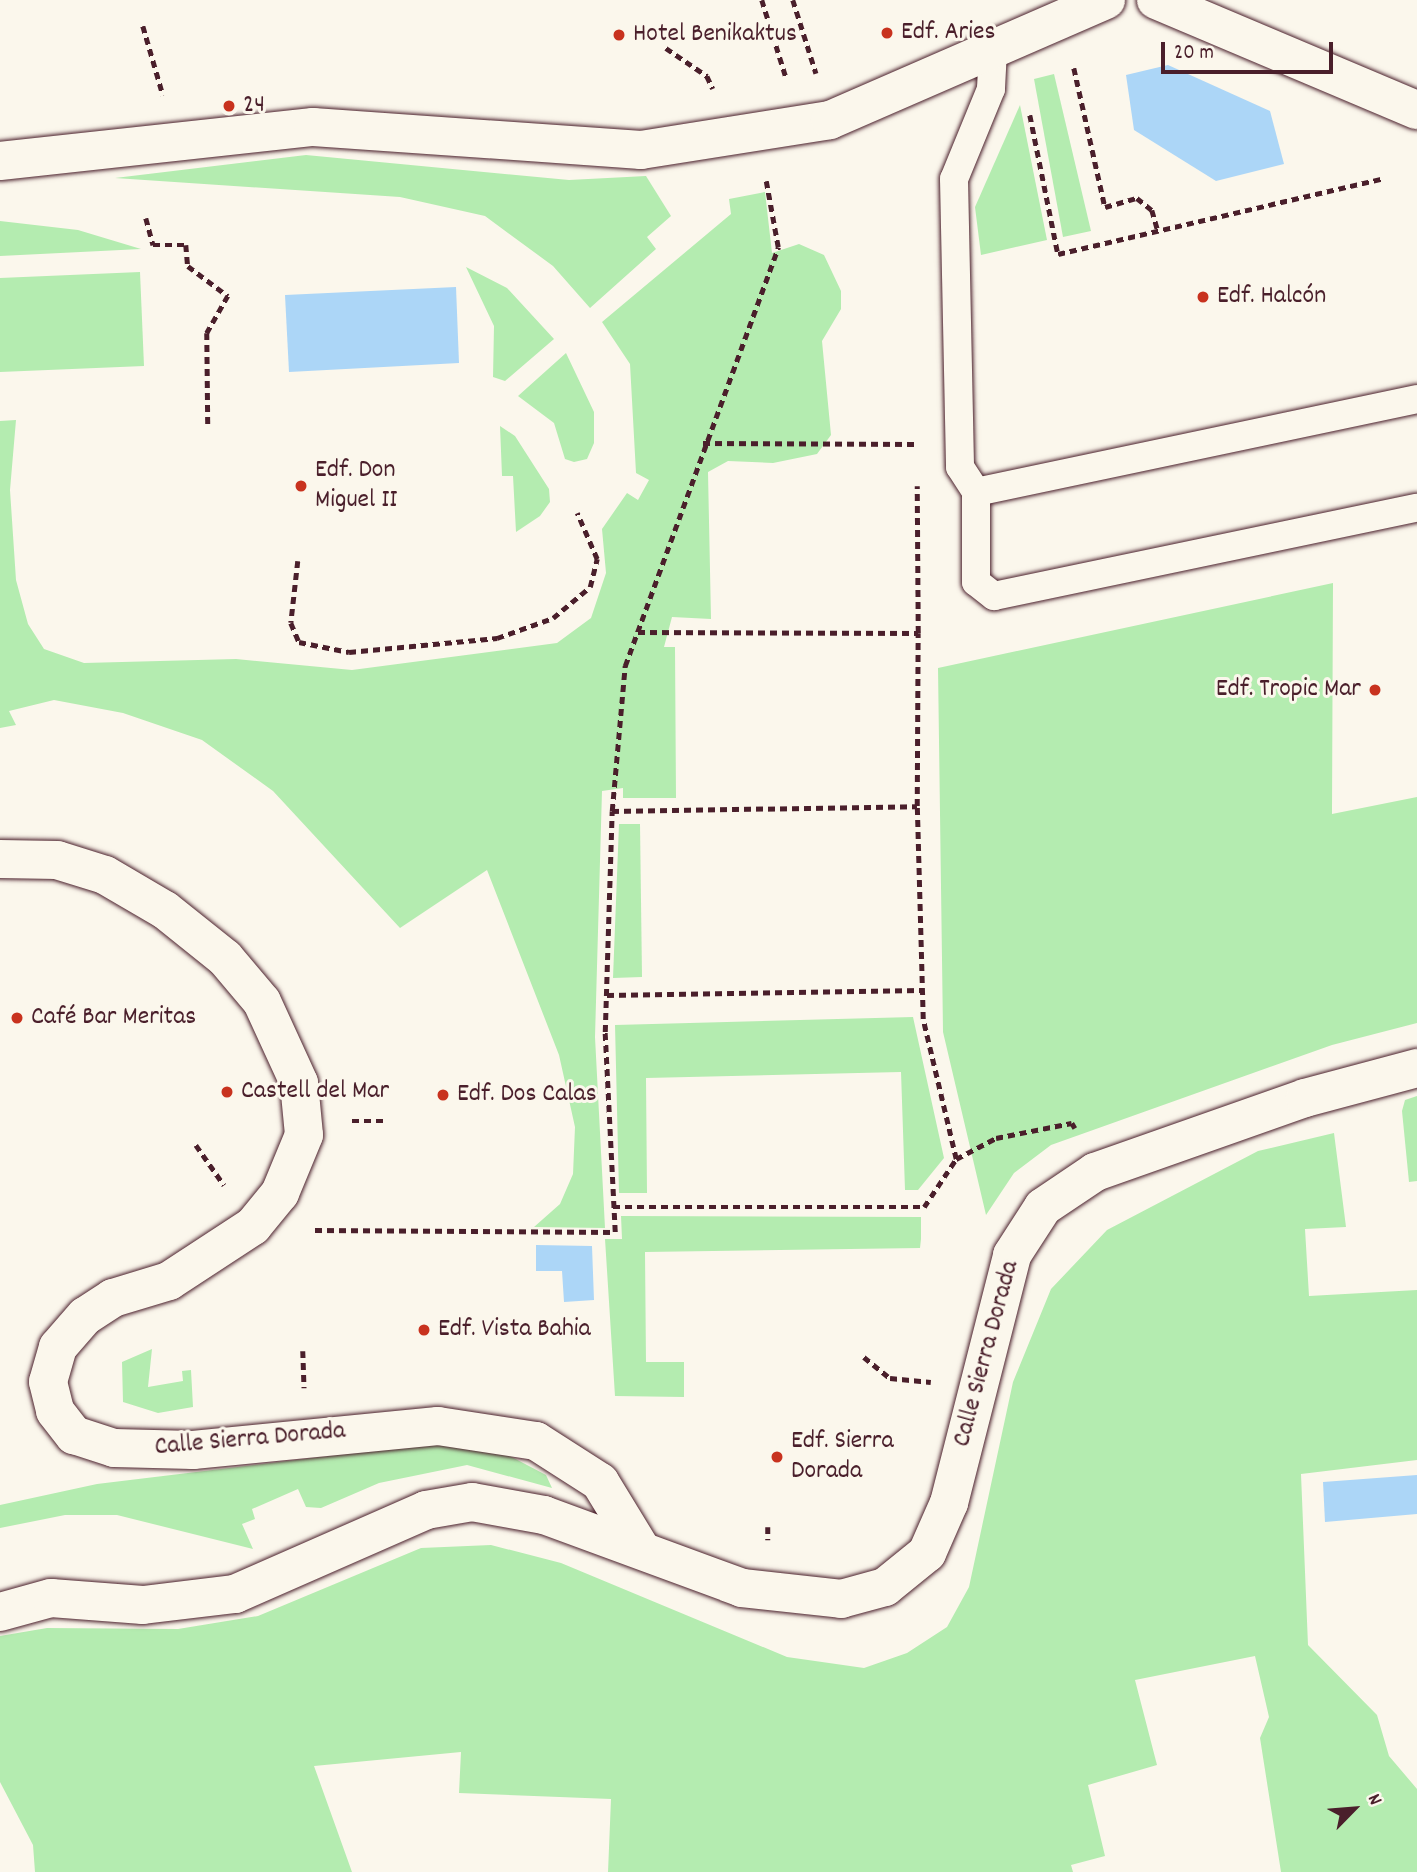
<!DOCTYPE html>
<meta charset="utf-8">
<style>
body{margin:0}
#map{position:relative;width:1417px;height:1872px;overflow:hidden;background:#fbf7ec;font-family:Dekko,sans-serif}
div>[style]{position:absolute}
.green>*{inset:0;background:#b4ecb0}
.water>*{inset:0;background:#acd6f7}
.path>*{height:4.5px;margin-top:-2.25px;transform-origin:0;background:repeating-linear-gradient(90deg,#4a1f2b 0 7px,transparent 0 12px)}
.roads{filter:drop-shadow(0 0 2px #4a1f2b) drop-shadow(0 0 2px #4a1f2b)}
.service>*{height:28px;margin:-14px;padding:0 14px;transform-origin:14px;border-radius:14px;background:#fbf7ec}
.minor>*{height:38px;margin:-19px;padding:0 19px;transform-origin:19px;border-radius:19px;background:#fbf7ec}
.dots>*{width:19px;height:19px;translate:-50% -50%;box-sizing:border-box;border:4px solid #fbf7ec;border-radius:50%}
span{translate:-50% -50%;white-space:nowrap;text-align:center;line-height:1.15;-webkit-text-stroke:6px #fbf7ec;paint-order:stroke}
.poi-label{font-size:26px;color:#4a1f2b}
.left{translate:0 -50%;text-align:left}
.right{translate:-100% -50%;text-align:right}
.street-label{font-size:26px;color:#4a1f2b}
.north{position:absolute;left:1319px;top:1774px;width:70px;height:70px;-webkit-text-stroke:5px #fbf7ec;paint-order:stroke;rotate:65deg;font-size:19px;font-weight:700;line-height:28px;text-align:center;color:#4a1f2b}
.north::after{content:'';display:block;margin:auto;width:24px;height:32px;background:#4a1f2b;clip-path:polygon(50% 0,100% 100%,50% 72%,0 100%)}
.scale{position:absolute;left:1161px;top:42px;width:172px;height:32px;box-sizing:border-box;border:4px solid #4a1f2b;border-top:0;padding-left:9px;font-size:21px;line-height:24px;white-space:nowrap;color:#4a1f2b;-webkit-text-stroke:5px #fbf7ec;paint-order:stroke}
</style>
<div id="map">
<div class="green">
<i style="clip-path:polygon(1054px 74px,1091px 231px,1063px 237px,1034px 79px)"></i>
<i style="clip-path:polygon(1020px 105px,1047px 240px,981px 255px,975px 207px)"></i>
<i style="clip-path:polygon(306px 155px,569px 180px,646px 176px,671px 216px,647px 237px,656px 249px,590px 308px,553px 266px,485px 216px,400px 197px,115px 178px)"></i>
<i style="clip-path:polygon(765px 192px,772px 253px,799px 244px,824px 255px,841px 291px,841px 309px,822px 341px,831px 435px,817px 454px,773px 463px,728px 461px,708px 472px,711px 619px,672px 617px,664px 647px,675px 647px,676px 798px,623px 798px,623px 788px,602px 791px,595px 1037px,605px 1228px,534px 1227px,560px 1204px,573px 1174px,575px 1127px,559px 1055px,487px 870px,400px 928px,273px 791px,202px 740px,123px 713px,54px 700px,9px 711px,16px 725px,0 728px,0 421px,16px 420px,10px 490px,16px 580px,28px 624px,44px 649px,84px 663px,236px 659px,352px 670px,557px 643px,591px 618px,606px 573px,602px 529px,627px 493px,638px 500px,649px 480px,636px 473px,630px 364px,602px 322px,731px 214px,729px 199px)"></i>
<i style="clip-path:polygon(0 221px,78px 230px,141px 249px,0 256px)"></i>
<i style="clip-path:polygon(466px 267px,507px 288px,554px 339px,505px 381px,493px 377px,494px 326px)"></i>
<i style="clip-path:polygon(140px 272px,144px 366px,0 372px,0 278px)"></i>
<i style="clip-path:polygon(566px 353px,594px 412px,594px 443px,587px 459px,574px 462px,565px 459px,554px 423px,518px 396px)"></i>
<i style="clip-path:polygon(500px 426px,515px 436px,549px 489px,550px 502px,540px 516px,516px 532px,513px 476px,502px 476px)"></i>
<i style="clip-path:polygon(1333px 583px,1332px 814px,1417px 797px,1417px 1023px,1332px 1045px,1051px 1145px,1014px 1173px,986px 1215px,943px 1032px,938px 668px)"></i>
<i style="clip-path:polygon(619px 824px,640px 824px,642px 977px,613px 978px)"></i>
<i style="clip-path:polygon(913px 1017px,944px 1158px,918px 1190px,905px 1190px,901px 1072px,646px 1078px,647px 1193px,619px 1193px,615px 1025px)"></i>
<i style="clip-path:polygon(1417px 1096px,1417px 1181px,1409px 1182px,1402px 1111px,1405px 1100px)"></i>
<i style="clip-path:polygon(1334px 1133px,1346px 1227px,1305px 1229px,1309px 1296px,1417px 1290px,1417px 1460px,1301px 1474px,1308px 1645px,1377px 1715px,1389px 1756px,1417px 1789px,1417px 1872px,1281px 1872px,1260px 1738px,1269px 1717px,1255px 1656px,1135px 1680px,1157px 1765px,1088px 1785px,1105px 1856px,1071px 1865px,1073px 1872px,608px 1872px,611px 1799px,459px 1793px,461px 1752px,314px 1766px,352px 1872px,35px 1872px,33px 1845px,0 1782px,0 1636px,47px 1628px,178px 1629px,258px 1616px,421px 1548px,491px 1545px,561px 1563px,787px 1657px,864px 1668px,907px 1653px,947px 1627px,969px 1587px,1013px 1382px,1051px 1289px,1107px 1230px,1258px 1151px)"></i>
<i style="clip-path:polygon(621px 1216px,921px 1217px,921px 1239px,920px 1248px,645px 1252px,646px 1362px,684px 1362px,684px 1397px,615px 1396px,605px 1239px,622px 1239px)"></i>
<i style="clip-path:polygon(152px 1349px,148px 1387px,183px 1381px,182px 1371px,191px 1370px,193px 1407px,158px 1413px,123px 1402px,122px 1362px)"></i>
<i style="clip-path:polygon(445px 1442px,508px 1455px,546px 1475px,552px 1488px,467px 1465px,379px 1483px,321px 1508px,306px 1507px,298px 1489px,252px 1509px,255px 1519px,242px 1524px,253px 1549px,117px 1515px,65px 1515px,0 1528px,0 1505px,97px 1484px)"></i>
</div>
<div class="water">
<i style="clip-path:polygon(1168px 65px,1270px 111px,1284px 164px,1216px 181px,1134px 130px,1126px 75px)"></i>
<i style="clip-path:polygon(456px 287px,459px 363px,289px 372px,285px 295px)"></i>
<i style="clip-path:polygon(536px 1245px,592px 1246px,594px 1300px,564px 1302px,562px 1271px,536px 1271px)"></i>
<i style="clip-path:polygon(1417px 1475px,1417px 1514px,1325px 1522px,1323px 1482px)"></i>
</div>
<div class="path">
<i style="left:762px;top:0;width:81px;rotate:72.7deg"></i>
<i style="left:793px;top:0;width:77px;rotate:72.5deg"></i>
<i style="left:143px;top:26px;width:72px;rotate:73.8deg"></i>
<i style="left:666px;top:48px;width:50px;rotate:34.3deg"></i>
<i style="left:707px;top:76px;width:14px;rotate:65deg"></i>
<i style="left:1074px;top:68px;width:142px;rotate:77.4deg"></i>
<i style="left:1105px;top:207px;width:33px;rotate:-16deg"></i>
<i style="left:1137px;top:198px;width:19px;rotate:39deg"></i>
<i style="left:1152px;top:210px;width:22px;rotate:74deg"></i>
<i style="left:1030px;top:115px;width:142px;rotate:78.6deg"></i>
<i style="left:1058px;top:254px;width:335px;rotate:-13.1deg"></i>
<i style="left:146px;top:218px;width:28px;rotate:75deg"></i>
<i style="left:153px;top:245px;width:33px"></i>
<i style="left:186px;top:245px;width:21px;rotate:85deg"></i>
<i style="left:188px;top:266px;width:50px;rotate:36.9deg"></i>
<i style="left:228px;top:296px;width:43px;rotate:119.6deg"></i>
<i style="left:207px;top:333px;width:93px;rotate:89.4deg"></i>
<i style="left:703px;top:443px;width:212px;rotate:0.3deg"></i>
<i style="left:298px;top:561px;width:62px;rotate:96.4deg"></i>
<i style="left:291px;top:623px;width:21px;rotate:67deg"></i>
<i style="left:299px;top:642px;width:51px;rotate:11.3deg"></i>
<i style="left:349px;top:652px;width:149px;rotate:-5.4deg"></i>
<i style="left:497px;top:638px;width:59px;rotate:-19.7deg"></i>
<i style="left:553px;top:618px;width:48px;rotate:-40deg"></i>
<i style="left:590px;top:587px;width:29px;rotate:-76deg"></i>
<i style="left:597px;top:559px;width:50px;rotate:-113.5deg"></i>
<i style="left:638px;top:632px;width:280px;rotate:0.2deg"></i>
<i style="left:918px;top:633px;width:147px;rotate:-90.4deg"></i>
<i style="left:612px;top:811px;width:305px;rotate:-0.9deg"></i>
<i style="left:917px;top:806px;width:173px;rotate:-89.7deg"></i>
<i style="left:607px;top:995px;width:315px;rotate:-0.9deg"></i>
<i style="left:352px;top:1121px;width:35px"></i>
<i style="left:196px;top:1145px;width:49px;rotate:55deg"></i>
<i style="left:956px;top:1159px;width:45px;rotate:-27.7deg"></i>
<i style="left:996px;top:1138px;width:77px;rotate:-11.2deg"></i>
<i style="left:1072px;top:1123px;width:6px;rotate:59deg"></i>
<i style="left:613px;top:1207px;width:311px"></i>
<i style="left:924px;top:1207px;width:58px;rotate:-56.3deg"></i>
<i style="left:956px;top:1159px;width:144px;rotate:-103.3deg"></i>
<i style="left:923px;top:1019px;width:213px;rotate:-91.6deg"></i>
<i style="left:315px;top:1230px;width:300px;rotate:0.4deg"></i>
<i style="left:615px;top:1232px;width:200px;rotate:-92.9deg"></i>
<i style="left:605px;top:1032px;width:221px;rotate:-88.2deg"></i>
<i style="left:612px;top:811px;width:146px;rotate:-84.9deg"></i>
<i style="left:625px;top:666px;width:446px;rotate:-69.9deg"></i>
<i style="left:778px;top:247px;width:67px;rotate:-100.3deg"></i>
<i style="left:303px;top:1351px;width:37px;rotate:88deg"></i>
<i style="left:864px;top:1357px;width:33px;rotate:39deg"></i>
<i style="left:890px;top:1378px;width:41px;rotate:5.6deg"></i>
<i style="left:768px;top:1527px;width:13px;rotate:90deg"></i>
</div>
<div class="roads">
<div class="service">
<i style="left:993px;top:50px;width:39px;rotate:93deg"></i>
<i style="left:991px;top:89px;width:97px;rotate:112.3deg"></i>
<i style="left:954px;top:179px;width:288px;rotate:88.8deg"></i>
<i style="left:960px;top:467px;width:30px;rotate:57deg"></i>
<i style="left:976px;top:492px;width:90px;rotate:90deg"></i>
<i style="left:976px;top:582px;width:23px;rotate:38deg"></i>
<i style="left:994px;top:596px;width:432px;rotate:-11.8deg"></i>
<i style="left:976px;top:492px;width:451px;rotate:-11.9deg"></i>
</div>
<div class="minor">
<i style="left:1156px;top:0;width:283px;rotate:22.9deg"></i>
<i style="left:0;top:161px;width:315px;rotate:-6.2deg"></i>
<i style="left:313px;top:127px;width:329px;rotate:4deg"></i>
<i style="left:641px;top:150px;width:191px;rotate:-9deg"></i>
<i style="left:830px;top:120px;width:301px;rotate:-23.5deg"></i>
<i style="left:0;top:859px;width:57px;rotate:1deg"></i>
<i style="left:57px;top:860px;width:50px;rotate:17.4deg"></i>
<i style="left:105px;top:875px;width:69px;rotate:30.3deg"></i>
<i style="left:165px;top:910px;width:77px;rotate:38.7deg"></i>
<i style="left:225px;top:958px;width:57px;rotate:49.9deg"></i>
<i style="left:262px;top:1002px;width:89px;rotate:65.4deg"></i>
<i style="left:299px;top:1083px;width:52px;rotate:84.5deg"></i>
<i style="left:304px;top:1135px;width:63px;rotate:112.5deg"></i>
<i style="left:280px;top:1193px;width:43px;rotate:129.3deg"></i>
<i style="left:253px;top:1226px;width:100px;rotate:146.8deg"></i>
<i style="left:169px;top:1281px;width:59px;rotate:163.1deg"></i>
<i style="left:113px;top:1298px;width:33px;rotate:147deg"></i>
<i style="left:85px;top:1316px;width:41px;rotate:131.1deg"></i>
<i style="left:58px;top:1347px;width:36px;rotate:106deg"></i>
<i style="left:48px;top:1382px;width:30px;rotate:76deg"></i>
<i style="left:55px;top:1411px;width:31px;rotate:52deg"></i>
<i style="left:74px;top:1435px;width:42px;rotate:18deg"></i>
<i style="left:114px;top:1448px;width:79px;rotate:1.5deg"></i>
<i style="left:193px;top:1450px;width:246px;rotate:-5.6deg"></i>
<i style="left:438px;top:1426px;width:99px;rotate:8.7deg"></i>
<i style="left:536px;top:1441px;width:76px;rotate:32.6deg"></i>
<i style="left:600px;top:1482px;width:75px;rotate:58.6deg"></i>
<i style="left:0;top:1612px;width:53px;rotate:-15.4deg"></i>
<i style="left:51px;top:1598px;width:92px;rotate:4.4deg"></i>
<i style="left:143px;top:1605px;width:93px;rotate:-6.8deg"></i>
<i style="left:235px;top:1594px;width:209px;rotate:-23.7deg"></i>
<i style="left:426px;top:1510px;width:47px;rotate:-9.9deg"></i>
<i style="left:472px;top:1502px;width:73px;rotate:10.2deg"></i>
<i style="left:544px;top:1515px;width:211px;rotate:20.2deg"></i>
<i style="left:742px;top:1588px;width:100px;rotate:6.3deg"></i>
<i style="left:841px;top:1599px;width:46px;rotate:-15.3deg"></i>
<i style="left:885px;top:1587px;width:54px;rotate:-39deg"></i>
<i style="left:927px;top:1553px;width:55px;rotate:-66.3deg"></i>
<i style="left:949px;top:1503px;width:256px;rotate:-75.7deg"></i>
<i style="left:1012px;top:1255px;width:57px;rotate:-57.1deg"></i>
<i style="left:1043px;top:1207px;width:63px;rotate:-33.9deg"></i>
<i style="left:1095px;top:1172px;width:223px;rotate:-19.4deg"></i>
<i style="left:1305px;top:1098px;width:116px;rotate:-15deg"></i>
</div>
</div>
<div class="dots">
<i style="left:887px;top:33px;background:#c8321e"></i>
<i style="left:619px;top:35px;background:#c8321e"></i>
<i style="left:229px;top:106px;background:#c8321e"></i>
<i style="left:1203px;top:297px;background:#c8321e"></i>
<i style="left:301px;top:486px;background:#c8321e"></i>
<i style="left:1375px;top:690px;background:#c8321e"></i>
<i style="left:17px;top:1018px;background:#c8321e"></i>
<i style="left:227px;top:1092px;background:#c8321e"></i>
<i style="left:443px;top:1095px;background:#c8321e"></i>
<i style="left:424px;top:1330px;background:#c8321e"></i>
<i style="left:777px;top:1457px;background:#c8321e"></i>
</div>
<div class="poi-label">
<span class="left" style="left:901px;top:33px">Edf. Aries</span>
<span class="left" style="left:633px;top:35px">Hotel Benikaktus</span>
<span class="left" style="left:243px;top:106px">24</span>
<span class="left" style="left:1217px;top:297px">Edf. Halcón</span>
<span class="left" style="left:315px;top:486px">Edf. Don<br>Miguel II</span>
<span class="right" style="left:1361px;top:690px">Edf. Tropic Mar</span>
<span class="left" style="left:31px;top:1018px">Café Bar Meritas</span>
<span class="left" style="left:241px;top:1092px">Castell del Mar</span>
<span class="left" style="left:457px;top:1095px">Edf. Dos Calas</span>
<span class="left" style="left:438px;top:1330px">Edf. Vista Bahia</span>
<span class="left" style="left:791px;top:1457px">Edf. Sierra<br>Dorada</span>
</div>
<div class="street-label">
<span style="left:987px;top:1354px;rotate:-75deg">Calle Sierra Dorada</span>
<span style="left:250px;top:1440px;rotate:-5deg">Calle Sierra Dorada</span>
</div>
<div class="north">N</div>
<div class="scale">20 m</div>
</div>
